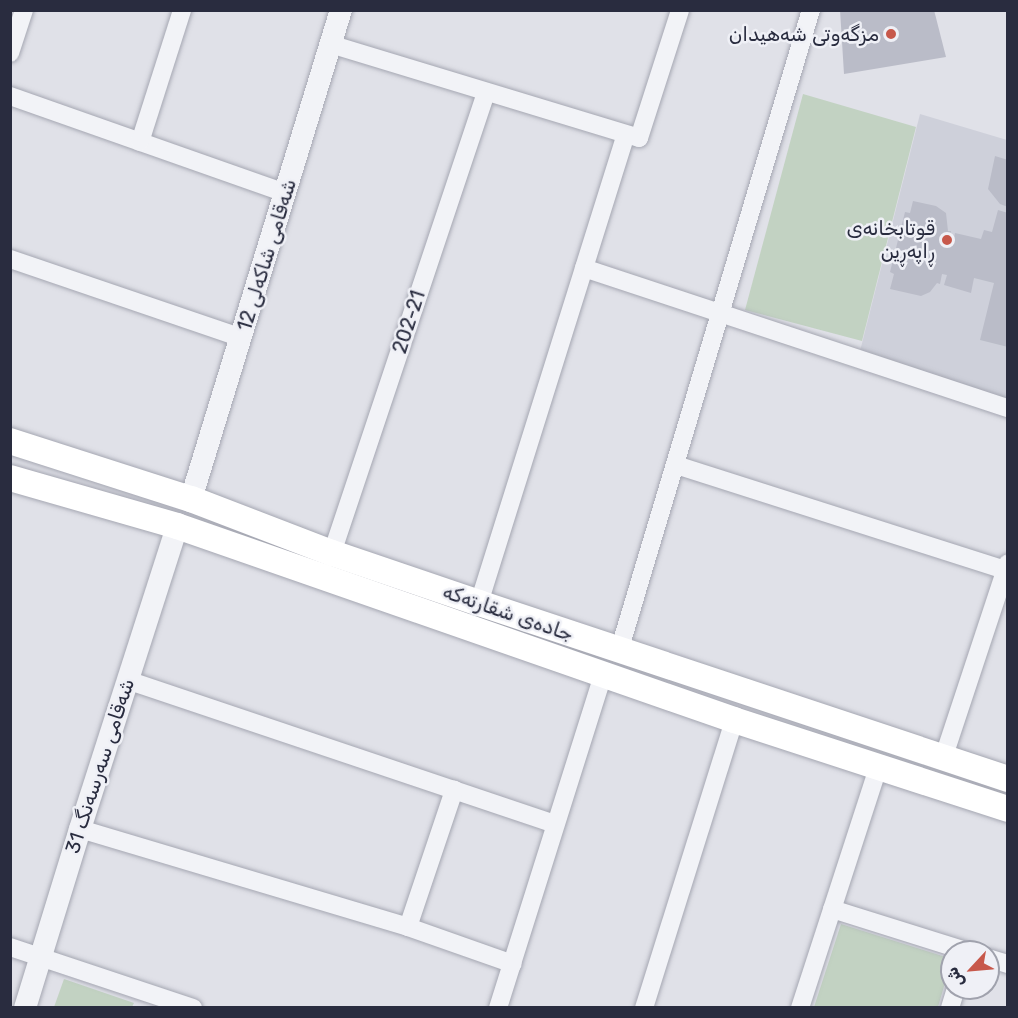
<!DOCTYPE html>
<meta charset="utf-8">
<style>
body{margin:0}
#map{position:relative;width:1018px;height:1018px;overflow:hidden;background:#e0e1e8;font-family:Rubik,Vazirmatn,sans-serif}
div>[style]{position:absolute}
.built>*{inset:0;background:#ced0da}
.green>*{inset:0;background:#c2d2c2}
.building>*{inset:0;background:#babcc8}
.roads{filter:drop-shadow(0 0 2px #a5a7b2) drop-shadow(0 0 2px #a5a7b2)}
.minor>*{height:18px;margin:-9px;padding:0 9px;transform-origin:9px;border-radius:9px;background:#f2f3f7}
.tertiary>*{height:22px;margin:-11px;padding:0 11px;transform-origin:11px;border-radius:11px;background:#f2f3f7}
.secondary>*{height:26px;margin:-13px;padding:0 13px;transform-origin:13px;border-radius:13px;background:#fff}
.dots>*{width:16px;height:16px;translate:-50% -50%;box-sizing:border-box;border:3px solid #eff0f6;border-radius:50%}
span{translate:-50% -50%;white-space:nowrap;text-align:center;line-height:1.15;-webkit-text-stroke:5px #eff0f6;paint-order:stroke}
.poi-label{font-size:20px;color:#292c3f}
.right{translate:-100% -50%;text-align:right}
.street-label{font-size:20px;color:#292c3f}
.frame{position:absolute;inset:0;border:12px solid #292c3f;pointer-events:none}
.north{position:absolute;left:940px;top:940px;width:60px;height:60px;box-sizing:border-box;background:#eff0f6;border:2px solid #a0a2ad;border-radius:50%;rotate:244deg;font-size:16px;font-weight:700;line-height:24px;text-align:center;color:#292c3f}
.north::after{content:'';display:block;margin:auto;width:21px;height:27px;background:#c7584b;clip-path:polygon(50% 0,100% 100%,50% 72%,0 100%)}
</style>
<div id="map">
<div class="built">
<i style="clip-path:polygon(920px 114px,1007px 140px,1007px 402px,859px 355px)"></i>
</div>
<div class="green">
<i style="clip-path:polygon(803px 94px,916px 127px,862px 341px,745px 310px)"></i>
<i style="clip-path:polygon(841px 924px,952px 959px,938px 1007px,814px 1007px)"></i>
<i style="clip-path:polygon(64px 979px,134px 1003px,132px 1007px,54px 1007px)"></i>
</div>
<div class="building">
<i style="clip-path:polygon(840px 10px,934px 10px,946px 57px,844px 74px)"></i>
<i style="clip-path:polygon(995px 156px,1008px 160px,1008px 207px,1000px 204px,988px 189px)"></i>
<i style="clip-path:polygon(913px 201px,936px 206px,946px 213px,948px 231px,951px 231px,949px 242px,953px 243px,955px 233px,981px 239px,984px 230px,992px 232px,998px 210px,1008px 213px,1008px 347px,980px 340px,994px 283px,974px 278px,971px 293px,944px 285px,947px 275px,942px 274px,940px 284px,937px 283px,930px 292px,921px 296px,890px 289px,894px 274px,890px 272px,905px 212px,910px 213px)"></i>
</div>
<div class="roads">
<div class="minor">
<i style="left:330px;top:44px;width:323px;rotate:16.9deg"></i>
<i style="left:639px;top:138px;width:134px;rotate:-72.2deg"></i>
<i style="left:10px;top:53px;width:45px;rotate:-72deg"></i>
<i style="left:10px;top:96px;width:292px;rotate:19.4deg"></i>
<i style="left:140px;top:142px;width:139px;rotate:-72.3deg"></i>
<i style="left:10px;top:259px;width:245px;rotate:18.8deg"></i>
<i style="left:584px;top:268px;width:447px;rotate:18.3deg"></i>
<i style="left:676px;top:465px;width:345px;rotate:17.7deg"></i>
<i style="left:332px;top:553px;width:486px;rotate:-71.5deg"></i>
<i style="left:479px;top:603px;width:491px;rotate:-72.6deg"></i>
<i style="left:619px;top:651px;width:669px;rotate:-73.33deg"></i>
<i style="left:127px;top:680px;width:451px;rotate:18.6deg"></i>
<i style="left:943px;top:759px;width:206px;rotate:-71.7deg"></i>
<i style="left:80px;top:829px;width:342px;rotate:16.6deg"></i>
<i style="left:408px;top:927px;width:111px;rotate:19.4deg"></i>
<i style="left:832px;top:909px;width:144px;rotate:17.4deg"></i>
<i style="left:408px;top:927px;width:145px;rotate:-71.4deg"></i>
<i style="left:10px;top:947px;width:193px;rotate:18.4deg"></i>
<i style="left:988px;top:958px;width:21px;rotate:17deg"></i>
<i style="left:498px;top:1008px;width:349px;rotate:-72.5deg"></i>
<i style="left:644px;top:1008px;width:302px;rotate:-72.6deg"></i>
<i style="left:800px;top:1008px;width:256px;rotate:-72deg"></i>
<i style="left:950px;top:1008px;width:21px;rotate:-73deg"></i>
</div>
<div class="tertiary">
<i style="left:191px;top:499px;width:511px;rotate:-72.95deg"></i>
<i style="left:25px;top:1008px;width:187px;rotate:-72.9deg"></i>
<i style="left:80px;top:829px;width:318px;rotate:-72.2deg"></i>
</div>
<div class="secondary">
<i style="left:10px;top:441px;width:190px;rotate:17.8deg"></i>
<i style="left:191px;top:499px;width:151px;rotate:21deg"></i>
<i style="left:332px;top:553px;width:155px;rotate:18.8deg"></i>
<i style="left:479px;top:603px;width:558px;rotate:18.4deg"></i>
<i style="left:10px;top:478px;width:174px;rotate:16deg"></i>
<i style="left:177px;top:526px;width:590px;rotate:19.2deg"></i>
<i style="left:734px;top:720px;width:288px;rotate:18deg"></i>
</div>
</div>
<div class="dots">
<i style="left:891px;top:34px;background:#c7584b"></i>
<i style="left:947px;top:240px;background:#c7584b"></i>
</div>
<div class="poi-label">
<span class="right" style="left:879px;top:34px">مزگەوتی شەهیدان</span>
<span class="right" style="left:935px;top:240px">قوتابخانەی<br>ڕاپەڕین</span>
</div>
<div class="street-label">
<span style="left:267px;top:255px;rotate:-73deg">شەقامی شاکەلی 12</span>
<span style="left:409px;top:322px;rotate:-72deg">202-21</span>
<span style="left:508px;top:613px;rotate:19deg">جادەی شقارتەکە</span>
<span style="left:100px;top:766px;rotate:-72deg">شەقامی سەرسەنگ 31</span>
</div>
<div class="frame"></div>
<div class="north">ش</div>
</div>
